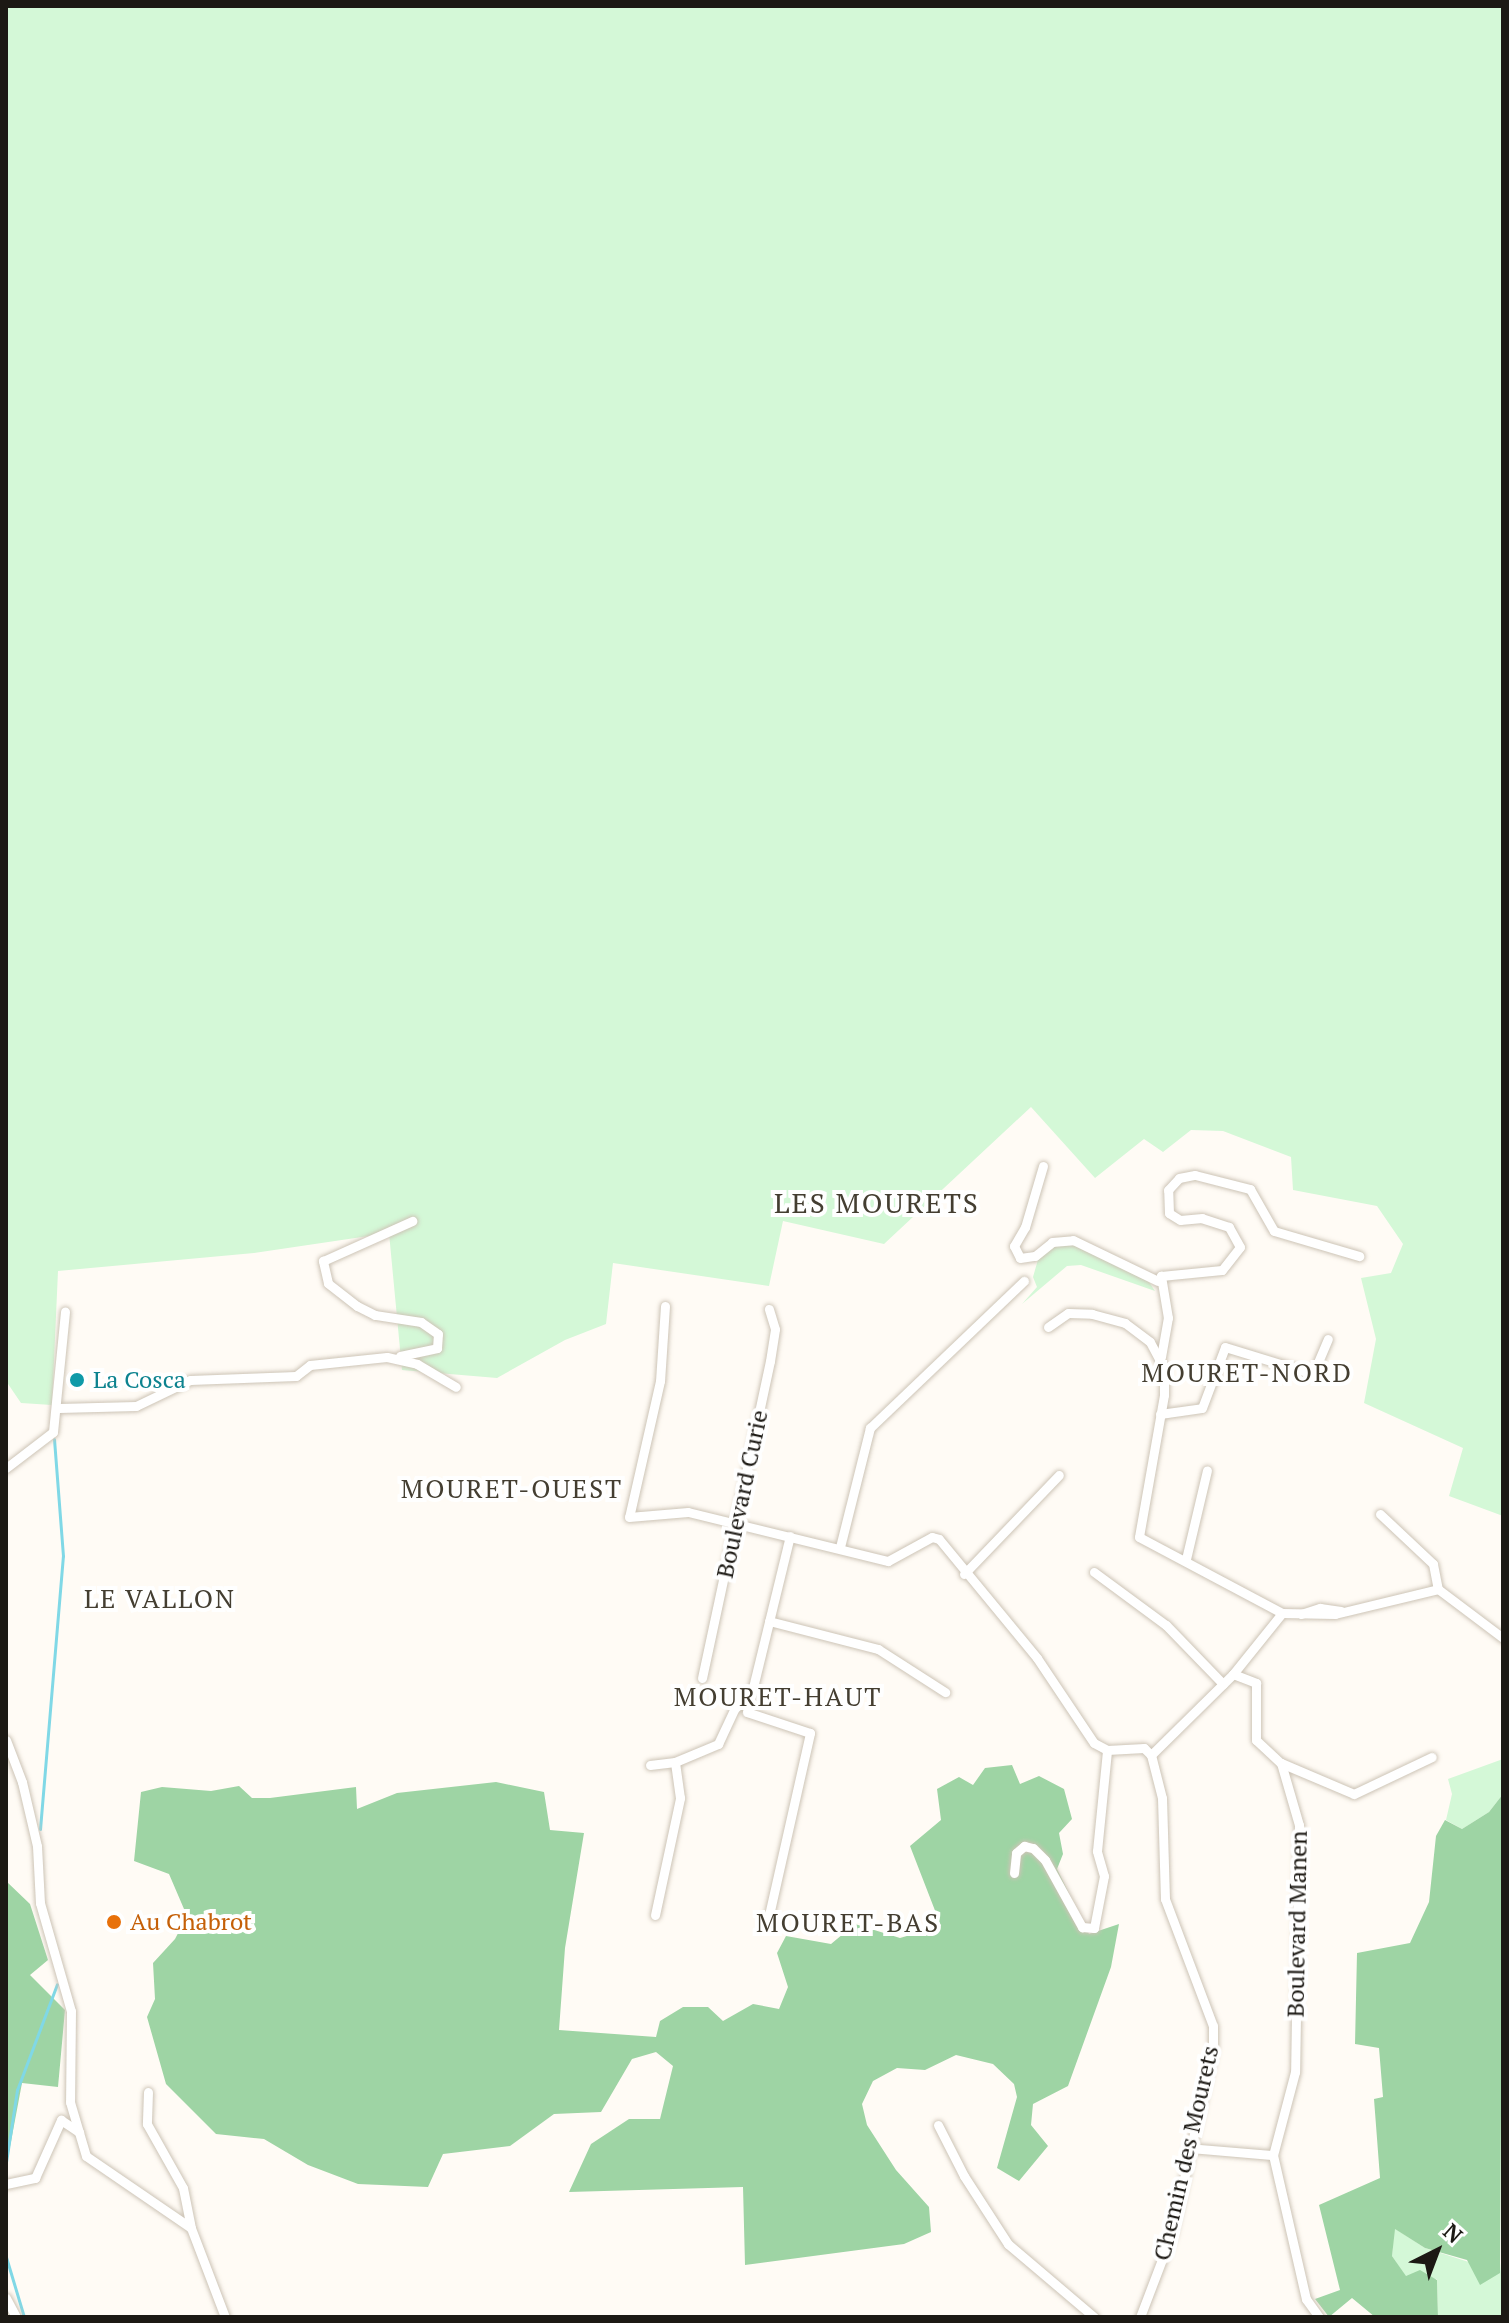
<!DOCTYPE html>
<style>
body{margin:0}
#map{position:relative;width:1509px;height:2323px;overflow:hidden;background:#fffbf5;font-family:"PT Serif",serif}
div>[style]{position:absolute}
.green>*{inset:0;background:#d4f8d7}
.forest>*{inset:0;background:#9ed4a4}
.stream>*{height:3px;margin:-1.5px;padding:0 1.5px;transform-origin:1.5px;border-radius:1.5px;background:#80d8e6}
.roads{filter:drop-shadow(0 0 2px #cdc4b6) drop-shadow(0 0 2px #cdc4b6)}
.minor>*{height:9px;margin:-4.5px;padding:0 4.5px;transform-origin:4.5px;border-radius:4.5px;background:#fff}
.dots>*{width:22px;height:22px;translate:-50% -50%;box-sizing:border-box;border:4px solid #fff;border-radius:50%}
span{translate:-50% -50%;white-space:nowrap;text-align:center;line-height:1.15;-webkit-text-stroke:8px #fff;paint-order:stroke}
.culture-label{font-size:24px;color:#0d838f}
.left{translate:0 -50%;text-align:left}
.street-label{font-size:24px;color:#1c1914}
.food-label{font-size:24px;color:#c56008}
.neighbourhood-label{font-size:26px;color:#443e31;letter-spacing:2px}
.quarter-label{font-size:28px;color:#443e31;letter-spacing:2px}
.frame{position:absolute;inset:0;border:8px solid #1c1914;pointer-events:none}
.north{position:absolute;left:1397px;top:2211px;width:80px;height:80px;-webkit-text-stroke:6px #fff;paint-order:stroke;rotate:42deg;font-size:22px;font-weight:700;line-height:32px;text-align:center;color:#1c1914}
.north::after{content:'';display:block;margin:auto;width:28px;height:36px;background:#1c1914;clip-path:polygon(50% 0,100% 100%,50% 72%,0 100%)}
</style>
<div id="map">
<div class="green">
<i style="clip-path:polygon(6px 6px,1503px 6px,1503px 1516px,1449px 1496px,1463px 1448px,1364px 1403px,1376px 1339px,1361px 1278px,1391px 1273px,1403px 1244px,1377px 1206px,1293px 1190px,1291px 1157px,1223px 1131px,1191px 1130px,1163px 1152px,1144px 1139px,1095px 1178px,1031px 1107px,884px 1244px,783px 1221px,769px 1286px,613px 1263px,606px 1324px,565px 1340px,497px 1378px,402px 1370px,389px 1233px,254px 1253px,58px 1271px,52px 1405px,21px 1403px,6px 1381px)"></i>
<i style="clip-path:polygon(1071px 1243px,1147px 1279px,1155px 1291px,1081px 1265px,1067px 1266px,1022px 1304px,1037px 1287px,1033px 1277px,1039px 1256px,1051px 1247px)"></i>
<i style="clip-path:polygon(1503px 1759px,1503px 1794px,1489px 1812px,1462px 1829px,1446px 1820px,1452px 1794px,1448px 1779px)"></i>
<i style="clip-path:polygon(1394px 2228px,1425px 2248px,1500px 2272px,1503px 2243px,1503px 2317px,1438px 2317px,1437px 2279px,1406px 2277px,1392px 2256px)"></i>
</div>
<div class="forest">
<i style="clip-path:polygon(1012px 1765px,1020px 1784px,1039px 1776px,1064px 1789px,1072px 1819px,1059px 1833px,1063px 1854px,1057px 1869px,1089px 1934px,1119px 1924px,1111px 1967px,1068px 2086px,1033px 2104px,1031px 2125px,1048px 2146px,1019px 2181px,997px 2168px,1017px 2097px,1014px 2084px,993px 2064px,956px 2055px,925px 2070px,897px 2068px,873px 2081px,862px 2104px,867px 2125px,896px 2170px,929px 2207px,931px 2232px,904px 2244px,745px 2265px,743px 2187px,569px 2192px,591px 2144px,629px 2119px,660px 2119px,673px 2066px,656px 2052px,632px 2059px,601px 2112px,554px 2114px,510px 2146px,443px 2154px,428px 2187px,358px 2184px,308px 2165px,264px 2139px,216px 2134px,166px 2084px,147px 2017px,155px 1999px,153px 1963px,175px 1939px,187px 1916px,169px 1874px,134px 1861px,141px 1792px,162px 1787px,211px 1791px,239px 1786px,252px 1798px,270px 1798px,356px 1787px,357px 1809px,397px 1793px,496px 1782px,544px 1792px,550px 1830px,584px 1833px,565px 1948px,559px 2030px,656px 2037px,660px 2021px,683px 2007px,708px 2007px,723px 2021px,753px 2004px,779px 2009px,788px 1987px,777px 1953px,786px 1936px,831px 1944px,855px 1924px,900px 1938px,941px 1926px,910px 1846px,941px 1820px,937px 1789px,959px 1777px,973px 1785px,985px 1768px)"></i>
<i style="clip-path:polygon(1503px 1794px,1500px 2273px,1480px 2285px,1467px 2260px,1425px 2248px,1395px 2229px,1392px 2256px,1406px 2276px,1420px 2270px,1437px 2280px,1438px 2317px,1375px 2317px,1352px 2298px,1329px 2317px,1315px 2299px,1340px 2290px,1319px 2205px,1380px 2178px,1374px 2099px,1383px 2097px,1379px 2048px,1355px 2044px,1357px 1953px,1410px 1943px,1429px 1902px,1436px 1836px,1445px 1820px,1462px 1829px,1489px 1812px)"></i>
<i style="clip-path:polygon(6px 1881px,30px 1904px,48px 1960px,30px 1975px,65px 2010px,58px 2087px,22px 2083px,6px 2168px)"></i>
</div>
<div class="stream">
<i style="left:40px;top:1829px;width:274px;rotate:-85.2deg"></i>
<i style="left:63px;top:1556px;width:117px;rotate:-94.4deg"></i>
<i style="left:6px;top:2162px;width:73px;rotate:-81.3deg"></i>
<i style="left:17px;top:2090px;width:113px;rotate:-69.3deg"></i>
<i style="left:6px;top:2257px;width:63px;rotate:73.3deg"></i>
</div>
<div class="roads">
<div class="minor">
<i style="left:1043px;top:1166px;width:64px;rotate:106.4deg"></i>
<i style="left:1025px;top:1227px;width:22px;rotate:120deg"></i>
<i style="left:1014px;top:1246px;width:13px;rotate:63deg"></i>
<i style="left:1020px;top:1258px;width:15px;rotate:-8deg"></i>
<i style="left:1035px;top:1256px;width:22px;rotate:-39deg"></i>
<i style="left:1052px;top:1242px;width:21px;rotate:-5deg"></i>
<i style="left:1073px;top:1240px;width:94px;rotate:25.8deg"></i>
<i style="left:665px;top:1306px;width:75px;rotate:93.8deg"></i>
<i style="left:660px;top:1381px;width:139px;rotate:102.8deg"></i>
<i style="left:629px;top:1517px;width:59px;rotate:-4.8deg"></i>
<i style="left:688px;top:1512px;width:206px;rotate:13.8deg"></i>
<i style="left:888px;top:1561px;width:50px;rotate:-28.6deg"></i>
<i style="left:932px;top:1537px;width:7px;rotate:16deg"></i>
<i style="left:939px;top:1539px;width:154px;rotate:50.5deg"></i>
<i style="left:1037px;top:1658px;width:102px;rotate:56.2deg"></i>
<i style="left:1094px;top:1743px;width:15px;rotate:28deg"></i>
<i style="left:1107px;top:1750px;width:37px;rotate:-3deg"></i>
<i style="left:1144px;top:1748px;width:10px;rotate:45deg"></i>
<i style="left:1048px;top:1327px;width:24px;rotate:-35deg"></i>
<i style="left:1068px;top:1313px;width:24px;rotate:2deg"></i>
<i style="left:1092px;top:1314px;width:34px;rotate:15deg"></i>
<i style="left:1125px;top:1323px;width:31px;rotate:37deg"></i>
<i style="left:1150px;top:1342px;width:30px;rotate:62deg"></i>
<i style="left:1164px;top:1368px;width:27px;rotate:90deg"></i>
<i style="left:1164px;top:1395px;width:144px;rotate:100deg"></i>
<i style="left:1139px;top:1537px;width:162px;rotate:28deg"></i>
<i style="left:400px;top:1356px;width:38px;rotate:-12deg"></i>
<i style="left:437px;top:1348px;width:14px;rotate:-86deg"></i>
<i style="left:438px;top:1334px;width:21px;rotate:-145deg"></i>
<i style="left:421px;top:1322px;width:47px;rotate:-171.3deg"></i>
<i style="left:375px;top:1315px;width:20px;rotate:-153deg"></i>
<i style="left:357px;top:1306px;width:37px;rotate:-142deg"></i>
<i style="left:328px;top:1283px;width:23px;rotate:-103deg"></i>
<i style="left:323px;top:1261px;width:98px;rotate:-24.2deg"></i>
<i style="left:1161px;top:1357px;width:40px;rotate:-80deg"></i>
<i style="left:1168px;top:1318px;width:43px;rotate:-99.5deg"></i>
<i style="left:1161px;top:1276px;width:61px;rotate:-5.6deg"></i>
<i style="left:1222px;top:1270px;width:29px;rotate:-52deg"></i>
<i style="left:1240px;top:1247px;width:23px;rotate:-119deg"></i>
<i style="left:1229px;top:1227px;width:28px;rotate:-162deg"></i>
<i style="left:1202px;top:1218px;width:22px;rotate:175deg"></i>
<i style="left:1180px;top:1220px;width:13px;rotate:-148deg"></i>
<i style="left:1169px;top:1213px;width:23px;rotate:-92deg"></i>
<i style="left:1168px;top:1190px;width:16px;rotate:-47deg"></i>
<i style="left:1179px;top:1178px;width:16px;rotate:-11deg"></i>
<i style="left:1195px;top:1175px;width:57px;rotate:14.3deg"></i>
<i style="left:1250px;top:1189px;width:48px;rotate:60.3deg"></i>
<i style="left:1274px;top:1231px;width:89px;rotate:16.4deg"></i>
<i style="left:59px;top:1408px;width:77px;rotate:-1.5deg"></i>
<i style="left:136px;top:1406px;width:60px;rotate:-25.7deg"></i>
<i style="left:190px;top:1380px;width:106px;rotate:-2.2deg"></i>
<i style="left:296px;top:1376px;width:18px;rotate:-38deg"></i>
<i style="left:310px;top:1365px;width:77px;rotate:-5.9deg"></i>
<i style="left:387px;top:1357px;width:31px;rotate:13deg"></i>
<i style="left:417px;top:1364px;width:45px;rotate:30.5deg"></i>
<i style="left:1160px;top:1414px;width:42px;rotate:-8.1deg"></i>
<i style="left:1202px;top:1408px;width:65px;rotate:-69.3deg"></i>
<i style="left:1225px;top:1347px;width:92px;rotate:17.1deg"></i>
<i style="left:1313px;top:1374px;width:38px;rotate:-67deg"></i>
<i style="left:6px;top:1468px;width:59px;rotate:-37.5deg"></i>
<i style="left:53px;top:1432px;width:121px;rotate:-84.3deg"></i>
<i style="left:1380px;top:1514px;width:73px;rotate:43.3deg"></i>
<i style="left:1433px;top:1564px;width:25px;rotate:79deg"></i>
<i style="left:1438px;top:1589px;width:81px;rotate:37deg"></i>
<i style="left:840px;top:1547px;width:123px;rotate:-75.9deg"></i>
<i style="left:870px;top:1428px;width:213px;rotate:-43.7deg"></i>
<i style="left:1186px;top:1559px;width:91px;rotate:-76.7deg"></i>
<i style="left:1094px;top:1572px;width:89px;rotate:36.4deg"></i>
<i style="left:1166px;top:1625px;width:82px;rotate:46deg"></i>
<i style="left:964px;top:1574px;width:137px;rotate:-46.2deg"></i>
<i style="left:1282px;top:1613px;width:53px;rotate:1.1deg"></i>
<i style="left:1335px;top:1614px;width:106px;rotate:-13.6deg"></i>
<i style="left:1301px;top:1614px;width:20px;rotate:-18deg"></i>
<i style="left:1320px;top:1608px;width:21px;rotate:8deg"></i>
<i style="left:769px;top:1621px;width:113px;rotate:14.4deg"></i>
<i style="left:878px;top:1649px;width:80px;rotate:32.7deg"></i>
<i style="left:1233px;top:1674px;width:25px;rotate:21deg"></i>
<i style="left:1256px;top:1683px;width:57px;rotate:90deg"></i>
<i style="left:1256px;top:1740px;width:34px;rotate:43deg"></i>
<i style="left:1281px;top:1763px;width:65px;rotate:73.8deg"></i>
<i style="left:1299px;top:1825px;width:247px;rotate:90.9deg"></i>
<i style="left:1295px;top:2072px;width:86px;rotate:104.8deg"></i>
<i style="left:702px;top:1678px;width:324px;rotate:-77.9deg"></i>
<i style="left:770px;top:1361px;width:32px;rotate:-81deg"></i>
<i style="left:775px;top:1329px;width:21px;rotate:-107deg"></i>
<i style="left:6px;top:1740px;width:45px;rotate:69.1deg"></i>
<i style="left:22px;top:1782px;width:66px;rotate:76.8deg"></i>
<i style="left:37px;top:1846px;width:57px;rotate:87deg"></i>
<i style="left:40px;top:1903px;width:112px;rotate:74deg"></i>
<i style="left:71px;top:2011px;width:91px;rotate:90.6deg"></i>
<i style="left:70px;top:2102px;width:56px;rotate:73.5deg"></i>
<i style="left:86px;top:2156px;width:127px;rotate:34.4deg"></i>
<i style="left:191px;top:2228px;width:95px;rotate:69.1deg"></i>
<i style="left:1151px;top:1755px;width:115px;rotate:-44.6deg"></i>
<i style="left:1233px;top:1674px;width:78px;rotate:-51.2deg"></i>
<i style="left:1281px;top:1763px;width:79px;rotate:23deg"></i>
<i style="left:1354px;top:1794px;width:86px;rotate:-25.4deg"></i>
<i style="left:650px;top:1765px;width:25px;rotate:-7deg"></i>
<i style="left:1014px;top:1873px;width:20px;rotate:-84deg"></i>
<i style="left:1016px;top:1853px;width:11px;rotate:-41deg"></i>
<i style="left:1024px;top:1846px;width:9px;rotate:13deg"></i>
<i style="left:1033px;top:1848px;width:17px;rotate:45deg"></i>
<i style="left:1045px;top:1860px;width:77px;rotate:61.1deg"></i>
<i style="left:1082px;top:1927px;width:12px;rotate:5deg"></i>
<i style="left:1094px;top:1928px;width:53px;rotate:-79.1deg"></i>
<i style="left:1104px;top:1876px;width:26px;rotate:-106deg"></i>
<i style="left:1097px;top:1851px;width:101px;rotate:-84.3deg"></i>
<i style="left:655px;top:1915px;width:120px;rotate:-77.9deg"></i>
<i style="left:680px;top:1798px;width:36px;rotate:-98deg"></i>
<i style="left:675px;top:1762px;width:47px;rotate:-22.7deg"></i>
<i style="left:718px;top:1744px;width:38px;rotate:-65deg"></i>
<i style="left:734px;top:1709px;width:18px;rotate:-41deg"></i>
<i style="left:767px;top:1924px;width:196px;rotate:-77.3deg"></i>
<i style="left:810px;top:1733px;width:66px;rotate:-161.6deg"></i>
<i style="left:747px;top:1712px;width:181px;rotate:-76.3deg"></i>
<i style="left:148px;top:2092px;width:32px;rotate:92deg"></i>
<i style="left:147px;top:2124px;width:73px;rotate:60.6deg"></i>
<i style="left:183px;top:2188px;width:41px;rotate:78.7deg"></i>
<i style="left:938px;top:2125px;width:57px;rotate:63deg"></i>
<i style="left:964px;top:2176px;width:81px;rotate:57.1deg"></i>
<i style="left:1008px;top:2244px;width:113px;rotate:40.3deg"></i>
<i style="left:1189px;top:2148px;width:84px;rotate:4.8deg"></i>
<i style="left:1273px;top:2155px;width:148px;rotate:77.1deg"></i>
<i style="left:1306px;top:2299px;width:22px;rotate:54deg"></i>
<i style="left:6px;top:2184px;width:30px;rotate:-12deg"></i>
<i style="left:35px;top:2178px;width:64px;rotate:-65.9deg"></i>
<i style="left:61px;top:2120px;width:22px;rotate:34deg"></i>
<i style="left:6px;top:2298px;width:21px;rotate:62deg"></i>
<i style="left:1140px;top:2317px;width:90px;rotate:-69.1deg"></i>
<i style="left:1172px;top:2233px;width:189px;rotate:-77.5deg"></i>
<i style="left:1213px;top:2048px;width:22px;rotate:-90deg"></i>
<i style="left:1213px;top:2026px;width:136px;rotate:-110.7deg"></i>
<i style="left:1165px;top:1899px;width:101px;rotate:-91.7deg"></i>
<i style="left:1162px;top:1798px;width:44px;rotate:-104.3deg"></i>
</div>
</div>
<div class="dots">
<i style="left:77px;top:1380px;background:#0f9aa8"></i>
<i style="left:114px;top:1922px;background:#e8710a"></i>
</div>
<div class="culture-label">
<span class="left" style="left:93px;top:1380px">La Cosca</span>
</div>
<div class="street-label">
<span style="left:742px;top:1494px;rotate:-78deg">Boulevard Curie</span>
<span style="left:1297px;top:1924px;rotate:-89deg">Boulevard Manen</span>
<span style="left:1186px;top:2153px;rotate:-77deg">Chemin des Mourets</span>
</div>
<div class="food-label">
<span class="left" style="left:130px;top:1922px">Au Chabrot</span>
</div>
<div class="neighbourhood-label">
<span style="left:1247px;top:1373px">MOURET-NORD</span>
<span style="left:512px;top:1489px">MOURET-OUEST</span>
<span style="left:160px;top:1599px">LE VALLON</span>
<span style="left:778px;top:1697px">MOURET-HAUT</span>
<span style="left:848px;top:1923px">MOURET-BAS</span>
</div>
<div class="quarter-label">
<span style="left:877px;top:1203px">LES MOURETS</span>
</div>
<div class="frame"></div>
<div class="north">N</div>
</div>
